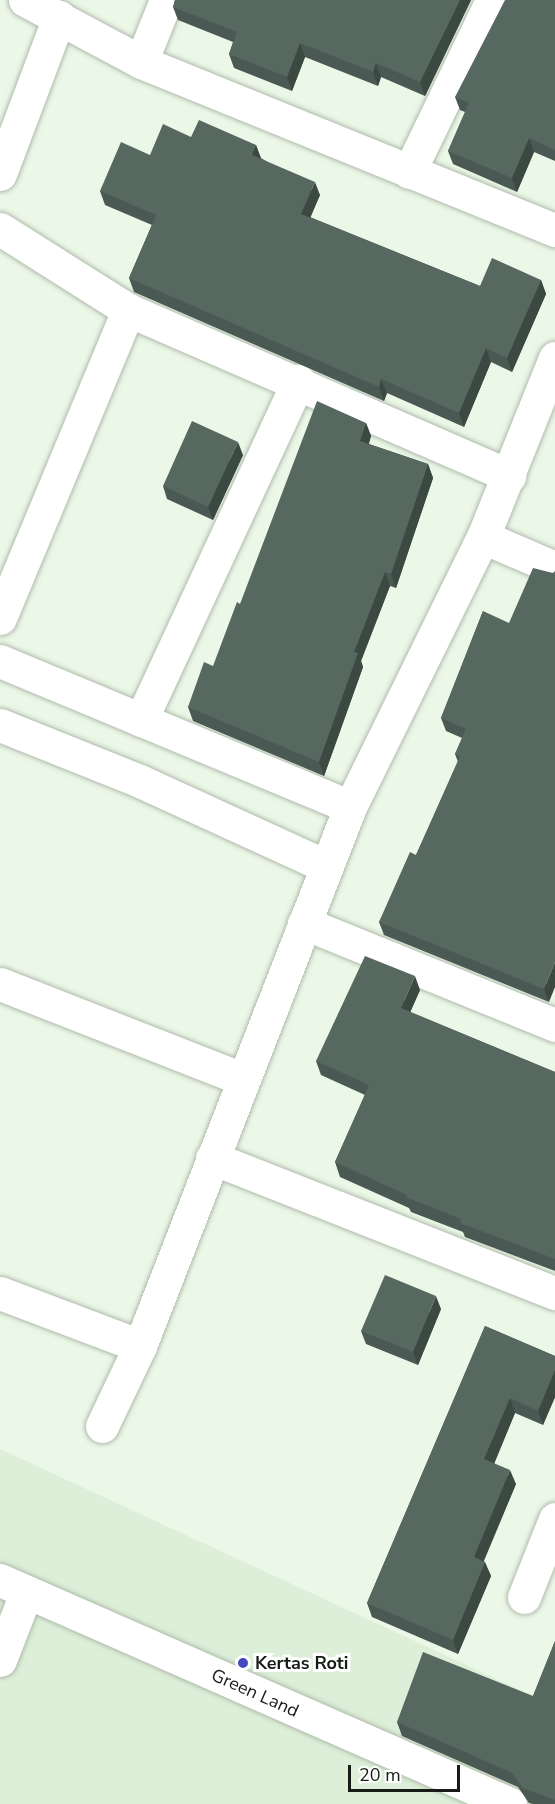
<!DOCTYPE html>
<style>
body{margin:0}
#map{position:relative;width:555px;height:1804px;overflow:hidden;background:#ebf7e7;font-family:"Nunito Sans",sans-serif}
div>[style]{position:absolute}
.built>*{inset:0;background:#ddefd8}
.roads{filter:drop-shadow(0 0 2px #afbbab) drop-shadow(0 0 2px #afbbab)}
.minor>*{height:33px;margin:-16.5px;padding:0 16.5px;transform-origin:16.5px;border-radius:16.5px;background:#fff}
.wall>*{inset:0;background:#4a5953}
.shaded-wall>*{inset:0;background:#3c4943}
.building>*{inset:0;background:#566860}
.dots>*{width:16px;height:16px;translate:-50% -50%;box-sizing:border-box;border:3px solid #fff;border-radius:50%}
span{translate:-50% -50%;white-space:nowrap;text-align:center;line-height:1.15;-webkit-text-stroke:6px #fff;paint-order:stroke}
.poi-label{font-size:18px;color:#171b15;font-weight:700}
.left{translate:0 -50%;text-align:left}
.street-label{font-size:18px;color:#171b15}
.scale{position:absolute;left:348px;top:1765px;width:112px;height:27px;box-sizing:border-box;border:3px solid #171b15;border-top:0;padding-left:8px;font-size:18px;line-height:21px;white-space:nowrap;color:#171b15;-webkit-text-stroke:4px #fff;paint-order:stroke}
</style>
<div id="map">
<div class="built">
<i style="clip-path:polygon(0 1449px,555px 1706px,555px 1804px,0 1804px)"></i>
</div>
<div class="roads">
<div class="minor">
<i style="left:25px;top:0;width:132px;rotate:28.1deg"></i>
<i style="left:141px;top:62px;width:447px;rotate:22.1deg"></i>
<i style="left:141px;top:62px;width:67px;rotate:-68deg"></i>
<i style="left:409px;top:172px;width:191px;rotate:-64.2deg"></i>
<i style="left:0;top:174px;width:168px;rotate:-69.4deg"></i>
<i style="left:0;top:229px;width:151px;rotate:32.3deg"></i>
<i style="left:128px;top:310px;width:416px;rotate:23.5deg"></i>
<i style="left:483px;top:537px;width:78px;rotate:23.3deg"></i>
<i style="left:0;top:618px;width:334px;rotate:-67.4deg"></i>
<i style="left:0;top:661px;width:379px;rotate:22.6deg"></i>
<i style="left:141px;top:720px;width:374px;rotate:-65.1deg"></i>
<i style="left:0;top:725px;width:151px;rotate:21.8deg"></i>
<i style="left:140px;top:781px;width:205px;rotate:24.6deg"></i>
<i style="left:304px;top:923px;width:271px;rotate:22.1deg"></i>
<i style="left:0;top:984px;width:260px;rotate:21.4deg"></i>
<i style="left:212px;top:1158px;width:369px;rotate:21.5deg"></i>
<i style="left:0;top:1293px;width:150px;rotate:20.7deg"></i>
<i style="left:102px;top:1426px;width:89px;rotate:-64.6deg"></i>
<i style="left:140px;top:1346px;width:578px;rotate:-68.71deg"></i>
<i style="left:350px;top:807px;width:301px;rotate:-63.8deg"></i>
<i style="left:483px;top:537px;width:193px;rotate:-68.1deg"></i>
<i style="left:0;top:1580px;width:557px;rotate:23.71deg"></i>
<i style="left:524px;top:1597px;width:84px;rotate:-68.3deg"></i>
<i style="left:0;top:1660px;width:72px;rotate:-68.8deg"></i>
</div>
</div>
<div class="wall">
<i style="clip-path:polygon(175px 0,471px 0,425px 96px,381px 77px,378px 86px,305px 57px,292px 91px,234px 68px,229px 54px,233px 42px,178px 20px,173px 7px)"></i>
<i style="clip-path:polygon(555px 0,555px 161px,534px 152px,517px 192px,453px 164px,448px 151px,465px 112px,460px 110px,455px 97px)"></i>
<i style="clip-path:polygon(256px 145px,261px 158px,320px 195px,310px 217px,480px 286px,541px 280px,546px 294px,512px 372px,491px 362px,464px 427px,387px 393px,384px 401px,134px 292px,129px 278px,152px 225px,105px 205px,100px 191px,150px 155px)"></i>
<i style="clip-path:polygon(366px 423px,371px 436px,369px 444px,428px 464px,433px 478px,396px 588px,390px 586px,361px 661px,363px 667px,324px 776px,193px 721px,188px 707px)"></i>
<i style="clip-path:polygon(243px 455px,213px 520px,167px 499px,163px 486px)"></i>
<i style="clip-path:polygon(483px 611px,549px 1002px,384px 935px,379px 922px,416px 855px,458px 762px,455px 754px,462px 738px,446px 731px,441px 718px)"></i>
<i style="clip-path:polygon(420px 990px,410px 1012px,555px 1072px,555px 1271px,465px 1237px,463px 1232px,411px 1212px,409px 1208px,340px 1177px,335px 1162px,365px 1095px,321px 1075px,316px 1061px)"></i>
<i style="clip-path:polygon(441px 1309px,418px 1365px,366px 1344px,361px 1331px)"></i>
<i style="clip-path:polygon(485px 1326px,555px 1356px,555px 1397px,543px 1425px,515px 1413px,494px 1463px,516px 1484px,484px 1561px,491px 1576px,458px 1654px,372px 1617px,367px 1603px)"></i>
<i style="clip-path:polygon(555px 1641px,555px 1804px,533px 1804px,529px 1803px,518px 1787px,402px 1736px,397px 1722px,533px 1696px)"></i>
</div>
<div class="shaded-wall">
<i style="clip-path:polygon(460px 0,471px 0,425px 96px,420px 82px)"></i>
<i style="clip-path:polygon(300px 43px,305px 57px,292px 91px,287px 77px)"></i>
<i style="clip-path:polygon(376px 63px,381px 77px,378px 86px,373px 72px)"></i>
<i style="clip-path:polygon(529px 138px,534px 152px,517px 192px,512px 178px)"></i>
<i style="clip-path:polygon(256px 145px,261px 159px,252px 155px)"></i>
<i style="clip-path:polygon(315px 182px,320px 195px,306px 228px,301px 214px)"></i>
<i style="clip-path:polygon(541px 280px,546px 294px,512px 372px,507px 358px)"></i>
<i style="clip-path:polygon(486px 348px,491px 362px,464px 427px,459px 413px)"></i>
<i style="clip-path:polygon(381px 379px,387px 393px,384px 401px,379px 387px)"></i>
<i style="clip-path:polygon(366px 423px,371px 436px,365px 454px,360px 441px)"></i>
<i style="clip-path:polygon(238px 442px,243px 455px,213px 520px,208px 507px)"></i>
<i style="clip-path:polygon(428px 464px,433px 478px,396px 588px,391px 574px)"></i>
<i style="clip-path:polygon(385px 572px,390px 586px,361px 661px,363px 667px,324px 776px,319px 762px,354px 652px)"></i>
<i style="clip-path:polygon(555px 962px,555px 987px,549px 1002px,544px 989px)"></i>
<i style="clip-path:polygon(415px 976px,420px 990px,406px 1022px,401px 1008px)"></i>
<i style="clip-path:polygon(436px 1296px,441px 1309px,418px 1365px,413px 1352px)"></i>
<i style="clip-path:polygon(555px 1370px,555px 1397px,543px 1425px,538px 1411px)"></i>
<i style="clip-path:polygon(510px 1398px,515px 1413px,490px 1474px,484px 1459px)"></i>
<i style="clip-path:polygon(510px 1470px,516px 1484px,479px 1571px,474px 1557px)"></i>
<i style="clip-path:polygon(485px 1562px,491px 1576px,458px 1654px,453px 1640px)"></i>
</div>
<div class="building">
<i style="clip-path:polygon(175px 0,460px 0,420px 82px,376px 63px,373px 72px,300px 43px,287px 77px,229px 54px,237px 32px,173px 7px)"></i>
<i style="clip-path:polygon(505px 0,555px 0,555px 150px,529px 138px,512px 178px,448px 151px,469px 103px,455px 97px)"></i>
<i style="clip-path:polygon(199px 120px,256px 145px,252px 155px,315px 182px,301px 214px,480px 286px,492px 258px,541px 280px,507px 358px,486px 348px,459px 413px,381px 379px,379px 387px,129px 278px,156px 215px,100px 191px,121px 142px,150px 155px,163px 124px,191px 137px)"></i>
<i style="clip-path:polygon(317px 401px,366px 423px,360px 441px,428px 464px,391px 574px,385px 572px,354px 652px,358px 653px,319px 762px,188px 707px,204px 662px,213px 666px,237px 602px,240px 604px)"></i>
<i style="clip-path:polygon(192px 421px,238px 442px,208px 507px,163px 486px)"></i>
<i style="clip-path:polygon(533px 568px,553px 573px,555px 571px,555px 962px,544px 989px,379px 922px,410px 852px,416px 855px,460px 756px,455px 754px,466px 729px,441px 718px,483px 611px,509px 623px)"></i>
<i style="clip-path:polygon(365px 956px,415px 976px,401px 1008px,555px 1072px,555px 1259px,460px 1223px,461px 1219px,406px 1197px,407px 1195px,335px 1162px,369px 1085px,316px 1061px)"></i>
<i style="clip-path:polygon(385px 1275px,436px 1296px,413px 1352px,361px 1331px)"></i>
<i style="clip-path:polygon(485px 1326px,555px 1356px,555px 1370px,538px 1411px,510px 1398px,484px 1459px,510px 1470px,474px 1557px,485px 1562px,453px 1640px,367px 1603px)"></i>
<i style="clip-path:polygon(555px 1641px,555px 1800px,523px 1788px,512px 1773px,397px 1722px,423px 1652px,533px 1696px)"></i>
</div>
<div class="dots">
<i style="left:243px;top:1663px;background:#434abf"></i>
</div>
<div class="poi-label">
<span class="left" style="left:255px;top:1663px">Kertas Roti</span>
</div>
<div class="street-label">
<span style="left:255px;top:1693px;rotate:24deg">Green Land</span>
</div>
<div class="scale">20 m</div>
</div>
